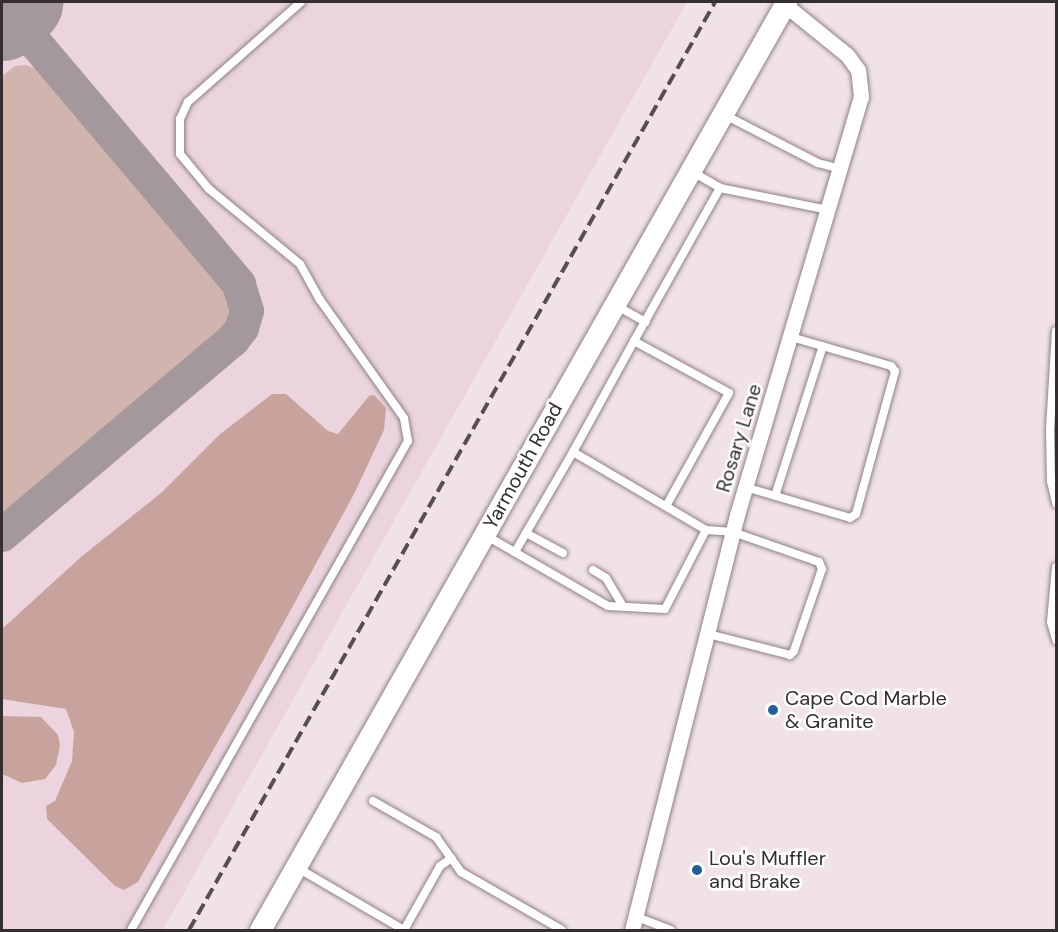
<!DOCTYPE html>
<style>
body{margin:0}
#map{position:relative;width:1058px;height:932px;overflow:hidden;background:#f1e2e8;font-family:"DM Sans",sans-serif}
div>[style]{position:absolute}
.built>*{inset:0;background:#ebd4de}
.green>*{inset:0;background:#d2b4af}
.forest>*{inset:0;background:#c8a39d}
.taxiway>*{height:34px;margin:-17px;padding:0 17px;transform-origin:17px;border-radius:17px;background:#a4989c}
.runway>*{height:87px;margin:-43.5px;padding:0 43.5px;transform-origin:43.5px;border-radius:43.5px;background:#a4989c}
.roads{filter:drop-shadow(0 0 2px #8f8187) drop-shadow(0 0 2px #8f8187)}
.service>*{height:8px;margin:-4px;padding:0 4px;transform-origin:4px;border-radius:4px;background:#fff}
.minor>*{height:15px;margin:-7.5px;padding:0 7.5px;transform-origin:7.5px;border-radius:7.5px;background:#fff}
.secondary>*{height:21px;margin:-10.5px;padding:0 10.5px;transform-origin:10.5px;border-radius:10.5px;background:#fff}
.rail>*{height:4px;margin-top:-2px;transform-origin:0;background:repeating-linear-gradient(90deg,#564f51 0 12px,transparent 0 18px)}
.dots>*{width:16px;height:16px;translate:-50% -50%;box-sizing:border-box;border:3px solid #fff;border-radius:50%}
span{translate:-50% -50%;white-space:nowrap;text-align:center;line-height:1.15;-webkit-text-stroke:5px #fff;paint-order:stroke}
.street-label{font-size:20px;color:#342e30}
.poi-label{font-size:20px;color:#342e30}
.left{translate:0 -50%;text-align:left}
.frame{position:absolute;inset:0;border:3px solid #342e30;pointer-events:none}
</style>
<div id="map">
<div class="built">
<i style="clip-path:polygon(2px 2px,687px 2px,163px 930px,2px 930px)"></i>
</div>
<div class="green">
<i style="clip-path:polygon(26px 65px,40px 70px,57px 87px,230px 291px,235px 308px,230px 324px,216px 339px,2px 520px,2px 76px,15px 66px)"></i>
</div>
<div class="forest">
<i style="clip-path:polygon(272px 394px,286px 394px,328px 431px,338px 434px,369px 396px,374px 395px,386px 408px,384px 430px,354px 494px,236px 710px,138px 882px,124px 890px,115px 886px,47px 819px,46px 806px,55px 801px,72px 761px,74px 732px,66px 709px,2px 699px,2px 629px,81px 557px,161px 493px,219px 435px)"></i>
<i style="clip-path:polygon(2px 716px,41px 717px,58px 735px,60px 745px,56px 765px,45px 779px,22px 783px,2px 774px)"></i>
</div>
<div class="taxiway">
<i style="left:2px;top:535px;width:302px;rotate:-40.2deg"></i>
<i style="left:233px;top:340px;width:15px;rotate:-53deg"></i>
<i style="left:242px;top:328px;width:18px;rotate:-74deg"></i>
<i style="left:247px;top:311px;width:28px;rotate:-107deg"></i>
<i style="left:239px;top:284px;width:316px;rotate:-130.2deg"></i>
<i style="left:35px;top:43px;width:21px;rotate:-109deg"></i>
<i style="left:28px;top:23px;width:21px;rotate:-82deg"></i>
</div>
<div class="runway">
<i style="left:2px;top:17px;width:23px;rotate:-41deg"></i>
</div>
<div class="roads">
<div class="service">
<i style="left:723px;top:114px;width:107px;rotate:27.3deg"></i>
<i style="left:818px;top:163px;width:24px;rotate:15deg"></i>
<i style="left:691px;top:171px;width:34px;rotate:30deg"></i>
<i style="left:720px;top:188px;width:110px;rotate:11.5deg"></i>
<i style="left:615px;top:305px;width:35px;rotate:29deg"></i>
<i style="left:1056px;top:331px;width:98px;rotate:93.5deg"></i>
<i style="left:1050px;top:429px;width:52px;rotate:88.9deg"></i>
<i style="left:1051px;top:481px;width:23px;rotate:77deg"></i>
<i style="left:634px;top:341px;width:176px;rotate:-60.7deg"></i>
<i style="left:573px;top:452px;width:127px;rotate:-61.2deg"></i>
<i style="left:634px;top:341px;width:108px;rotate:28.7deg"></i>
<i style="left:729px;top:393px;width:129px;rotate:119.1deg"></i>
<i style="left:745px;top:487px;width:109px;rotate:16.4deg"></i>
<i style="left:850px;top:518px;width:7px;rotate:-34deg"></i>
<i style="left:856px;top:514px;width:148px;rotate:-74.7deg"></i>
<i style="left:895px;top:371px;width:6px;rotate:-129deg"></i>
<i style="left:891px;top:366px;width:104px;rotate:-163.8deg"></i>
<i style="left:775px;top:496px;width:157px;rotate:-72.3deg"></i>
<i style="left:706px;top:530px;width:27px;rotate:4deg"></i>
<i style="left:733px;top:532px;width:91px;rotate:19.2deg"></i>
<i style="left:819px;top:562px;width:8px;rotate:67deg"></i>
<i style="left:822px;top:569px;width:87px;rotate:108.9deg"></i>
<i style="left:794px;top:651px;width:6px;rotate:135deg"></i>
<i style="left:790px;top:655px;width:85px;rotate:-165.6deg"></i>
<i style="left:526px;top:533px;width:42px;rotate:28.4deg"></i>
<i style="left:485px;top:535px;width:142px;rotate:30deg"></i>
<i style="left:608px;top:606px;width:57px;rotate:3deg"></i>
<i style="left:665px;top:609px;width:89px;rotate:-62.6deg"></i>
<i style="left:706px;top:530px;width:154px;rotate:-149.6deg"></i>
<i style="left:573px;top:452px;width:116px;rotate:120.1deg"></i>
<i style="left:1056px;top:567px;width:55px;rotate:95.2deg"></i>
<i style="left:1051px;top:622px;width:19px;rotate:74deg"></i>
<i style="left:593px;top:570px;width:15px;rotate:32deg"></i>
<i style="left:606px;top:578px;width:33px;rotate:59deg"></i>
<i style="left:373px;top:801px;width:73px;rotate:29.7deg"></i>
<i style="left:436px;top:837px;width:43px;rotate:54.5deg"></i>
<i style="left:461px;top:872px;width:116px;rotate:29.9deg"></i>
<i style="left:296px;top:867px;width:125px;rotate:30.3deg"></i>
<i style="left:637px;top:917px;width:36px;rotate:21deg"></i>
<i style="left:131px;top:930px;width:562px;rotate:-60.47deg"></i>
<i style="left:408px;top:441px;width:23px;rotate:-100deg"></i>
<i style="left:404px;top:418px;width:145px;rotate:-125.4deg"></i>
<i style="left:320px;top:300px;width:41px;rotate:-119.1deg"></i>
<i style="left:300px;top:264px;width:118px;rotate:-140.5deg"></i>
<i style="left:209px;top:189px;width:45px;rotate:-129.6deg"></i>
<i style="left:180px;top:154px;width:35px;rotate:-90deg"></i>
<i style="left:180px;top:119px;width:19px;rotate:-65deg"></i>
<i style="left:188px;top:102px;width:151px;rotate:-41.5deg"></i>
<i style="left:404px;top:930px;width:73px;rotate:-60.6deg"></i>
<i style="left:440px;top:866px;width:14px;rotate:-34deg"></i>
</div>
<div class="minor">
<i style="left:632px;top:930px;width:428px;rotate:-75.8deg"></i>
<i style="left:737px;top:515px;width:436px;rotate:-73.5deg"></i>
<i style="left:861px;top:97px;width:27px;rotate:-96deg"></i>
<i style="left:858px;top:70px;width:19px;rotate:-126deg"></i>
<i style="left:847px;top:55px;width:81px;rotate:-141deg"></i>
</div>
<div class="secondary">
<i style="left:260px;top:930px;width:1067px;rotate:-60.45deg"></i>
</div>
</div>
<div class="rail">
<i style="left:189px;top:930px;width:1067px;rotate:-60.45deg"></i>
</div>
<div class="dots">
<i style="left:773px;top:710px;background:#255e96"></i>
<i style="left:697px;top:870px;background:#255e96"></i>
</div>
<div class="street-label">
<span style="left:739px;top:438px;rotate:-73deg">Rosary Lane</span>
<span style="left:523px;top:466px;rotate:-61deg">Yarmouth Road</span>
</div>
<div class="poi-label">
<span class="left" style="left:785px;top:710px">Cape Cod Marble<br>&amp; Granite</span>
<span class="left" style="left:709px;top:870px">Lou's Muffler<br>and Brake</span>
</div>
<div class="frame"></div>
</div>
